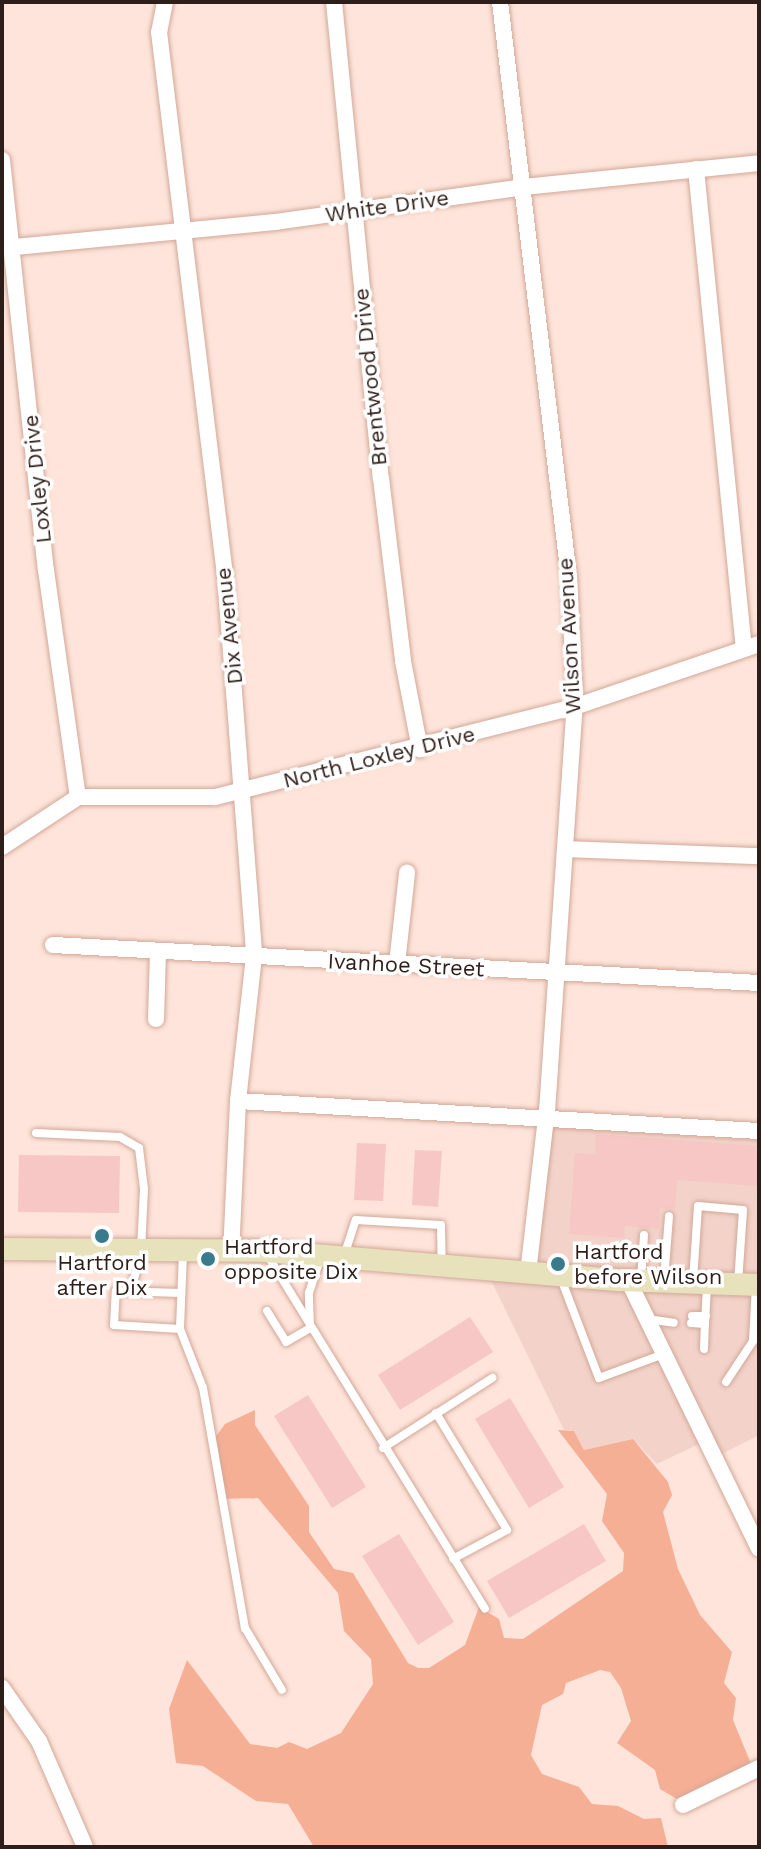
<!DOCTYPE html>
<style>
body{margin:0}
#map{position:relative;width:761px;height:1849px;overflow:hidden;background:#fee4da;font-family:"Work Sans",sans-serif}
div>[style]{position:absolute}
.built>*{inset:0;background:#f3d3c9}
.green>*{inset:0;background:#f5af95}
.building>*{inset:0;background:#f6c7c5}
.roads{filter:drop-shadow(0 0 2px #d2a899) drop-shadow(0 0 2px #d2a899)}
.service>*{height:8px;margin:-4px;padding:0 4px;transform-origin:4px;border-radius:4px;background:#fff}
.minor>*{height:16px;margin:-8px;padding:0 8px;transform-origin:8px;border-radius:8px;background:#fff}
.secondary>*{height:22px;margin:-11px;padding:0 11px;transform-origin:11px;border-radius:11px;background:#e7e2bb}
.dots>*{width:22px;height:22px;translate:-50% -50%;box-sizing:border-box;border:4px solid #fff;border-radius:50%}
span{translate:-50% -50%;white-space:nowrap;text-align:center;line-height:1.15;-webkit-text-stroke:7px #fff;paint-order:stroke}
.street-label{font-size:22px;color:#2e1e19}
.poi-label{font-size:22px;color:#2e1e19}
.left{translate:0 -50%;text-align:left}
.frame{position:absolute;inset:0;border:4px solid #2e1e19;pointer-events:none}
</style>
<div id="map">
<div class="built">
<i style="clip-path:polygon(544px 1127px,759px 1128px,759px 1435px,716px 1457px,703px 1442px,657px 1464px,633px 1439px,584px 1450px,574px 1431px,564px 1430px,488px 1274px,524px 1273px)"></i>
</div>
<div class="green">
<i style="clip-path:polygon(255px 1410px,255px 1425px,309px 1506px,309px 1532px,334px 1569px,353px 1573px,408px 1663px,418px 1668px,429px 1668px,465px 1645px,479px 1607px,499px 1619px,504px 1638px,523px 1639px,623px 1571px,624px 1553px,602px 1521px,607px 1494px,558px 1430px,574px 1431px,584px 1450px,633px 1439px,668px 1482px,672px 1495px,663px 1512px,678px 1569px,700px 1615px,732px 1652px,724px 1683px,736px 1698px,733px 1720px,754px 1771px,677px 1799px,660px 1789px,655px 1770px,617px 1743px,631px 1721px,621px 1688px,610px 1672px,600px 1670px,566px 1683px,563px 1694px,542px 1705px,531px 1755px,542px 1774px,579px 1787px,592px 1804px,618px 1806px,644px 1819px,661px 1818px,668px 1847px,314px 1847px,288px 1804px,256px 1801px,203px 1766px,176px 1763px,169px 1709px,187px 1660px,250px 1744px,277px 1748px,289px 1742px,307px 1749px,341px 1733px,373px 1684px,371px 1659px,344px 1631px,338px 1593px,258px 1498px,217px 1499px,209px 1446px,225px 1424px)"></i>
</div>
<div class="building">
<i style="clip-path:polygon(596px 1134px,759px 1146px,759px 1186px,677px 1180px,675px 1209px,660px 1208px,659px 1229px,625px 1226px,624px 1238px,569px 1234px,575px 1153px,595px 1154px)"></i>
<i style="clip-path:polygon(357px 1143px,386px 1144px,383px 1201px,354px 1200px)"></i>
<i style="clip-path:polygon(415px 1150px,442px 1151px,438px 1207px,412px 1205px)"></i>
<i style="clip-path:polygon(19px 1155px,120px 1156px,119px 1213px,18px 1212px)"></i>
<i style="clip-path:polygon(470px 1317px,493px 1352px,400px 1410px,378px 1375px)"></i>
<i style="clip-path:polygon(308px 1395px,366px 1487px,332px 1508px,274px 1416px)"></i>
<i style="clip-path:polygon(510px 1398px,564px 1487px,529px 1508px,475px 1419px)"></i>
<i style="clip-path:polygon(584px 1524px,606px 1561px,509px 1618px,487px 1581px)"></i>
<i style="clip-path:polygon(399px 1534px,454px 1622px,418px 1645px,362px 1556px)"></i>
</div>
<div class="roads">
<div class="service">
<i style="left:36px;top:1133px;width:84px;rotate:2.7deg"></i>
<i style="left:120px;top:1137px;width:22px;rotate:30deg"></i>
<i style="left:139px;top:1148px;width:41px;rotate:83deg"></i>
<i style="left:144px;top:1189px;width:62px;rotate:92.8deg"></i>
<i style="left:141px;top:1251px;width:41px;rotate:104deg"></i>
<i style="left:183px;top:1253px;width:76px;rotate:92.3deg"></i>
<i style="left:180px;top:1329px;width:63px;rotate:68.7deg"></i>
<i style="left:203px;top:1388px;width:244px;rotate:80.1deg"></i>
<i style="left:245px;top:1628px;width:72px;rotate:59.2deg"></i>
<i style="left:268px;top:1256px;width:414px;rotate:58.4deg"></i>
<i style="left:344px;top:1256px;width:38px;rotate:-72deg"></i>
<i style="left:356px;top:1220px;width:85px;rotate:3.4deg"></i>
<i style="left:441px;top:1225px;width:39px;rotate:89deg"></i>
<i style="left:560px;top:1276px;width:109px;rotate:69.1deg"></i>
<i style="left:599px;top:1378px;width:69px;rotate:-20.3deg"></i>
<i style="left:641px;top:1280px;width:45px;rotate:-86.2deg"></i>
<i style="left:664px;top:1280px;width:64px;rotate:-85.5deg"></i>
<i style="left:693px;top:1281px;width:75px;rotate:-86.2deg"></i>
<i style="left:698px;top:1206px;width:45px;rotate:5.1deg"></i>
<i style="left:743px;top:1210px;width:73px;rotate:93.9deg"></i>
<i style="left:267px;top:1311px;width:36px;rotate:58deg"></i>
<i style="left:286px;top:1342px;width:28px;rotate:-30deg"></i>
<i style="left:692px;top:1316px;width:14px"></i>
<i style="left:647px;top:1319px;width:27px;rotate:8deg"></i>
<i style="left:691px;top:1323px;width:14px;rotate:4deg"></i>
<i style="left:705px;top:1324px;width:38px;rotate:-87deg"></i>
<i style="left:310px;top:1327px;width:34px;rotate:-92deg"></i>
<i style="left:309px;top:1293px;width:36px;rotate:-72deg"></i>
<i style="left:180px;top:1329px;width:66px;rotate:-176.5deg"></i>
<i style="left:114px;top:1325px;width:34px;rotate:-87deg"></i>
<i style="left:116px;top:1291px;width:65px;rotate:1.8deg"></i>
<i style="left:704px;top:1349px;width:25px;rotate:-88deg"></i>
<i style="left:726px;top:1382px;width:49px;rotate:-56.6deg"></i>
<i style="left:753px;top:1341px;width:55px;rotate:-86.9deg"></i>
<i style="left:436px;top:1413px;width:137px;rotate:58.7deg"></i>
<i style="left:507px;top:1530px;width:61px;rotate:151.8deg"></i>
<i style="left:383px;top:1448px;width:130px;rotate:-32.7deg"></i>
</div>
<div class="minor">
<i style="left:165px;top:2px;width:31px;rotate:101deg"></i>
<i style="left:159px;top:32px;width:547px;rotate:83.07deg"></i>
<i style="left:225px;top:575px;width:382px;rotate:85.6deg"></i>
<i style="left:254px;top:956px;width:146px;rotate:96.3deg"></i>
<i style="left:238px;top:1101px;width:152px;rotate:92.6deg"></i>
<i style="left:334px;top:2px;width:478px;rotate:84.4deg"></i>
<i style="left:381px;top:478px;width:184px;rotate:83.1deg"></i>
<i style="left:403px;top:661px;width:90px;rotate:79.1deg"></i>
<i style="left:500px;top:2px;width:579px;rotate:83.16deg"></i>
<i style="left:569px;top:577px;width:124px;rotate:87.2deg"></i>
<i style="left:575px;top:701px;width:409px;rotate:93.9deg"></i>
<i style="left:547px;top:1109px;width:165px;rotate:96.6deg"></i>
<i style="left:2px;top:160px;width:412px;rotate:83.9deg"></i>
<i style="left:46px;top:570px;width:229px;rotate:82deg"></i>
<i style="left:696px;top:169px;width:480px;rotate:84.3deg"></i>
<i style="left:15px;top:247px;width:261px;rotate:-5.5deg"></i>
<i style="left:275px;top:222px;width:251px;rotate:-8deg"></i>
<i style="left:524px;top:187px;width:236px;rotate:-5.8deg"></i>
<i style="left:2px;top:847px;width:91px;rotate:-33.3deg"></i>
<i style="left:78px;top:797px;width:137px"></i>
<i style="left:215px;top:797px;width:370px;rotate:-14.1deg"></i>
<i style="left:574px;top:707px;width:195px;rotate:-18.8deg"></i>
<i style="left:565px;top:849px;width:194px;rotate:2.1deg"></i>
<i style="left:53px;top:945px;width:707px;rotate:3.08deg"></i>
<i style="left:397px;top:964px;width:92px;rotate:-83.7deg"></i>
<i style="left:156px;top:1019px;width:68px;rotate:-88.3deg"></i>
<i style="left:238px;top:1101px;width:522px;rotate:3.3deg"></i>
<i style="left:628px;top:1280px;width:299px;rotate:64deg"></i>
<i style="left:2px;top:1688px;width:65px;rotate:55.1deg"></i>
<i style="left:39px;top:1741px;width:116px;rotate:66.5deg"></i>
<i style="left:683px;top:1805px;width:85px;rotate:-26deg"></i>
</div>
<div class="secondary">
<i style="left:2px;top:1249px;width:263px;rotate:0.4deg"></i>
<i style="left:265px;top:1251px;width:356px;rotate:4.7deg"></i>
<i style="left:620px;top:1280px;width:139px;rotate:2.1deg"></i>
</div>
</div>
<div class="dots">
<i style="left:102px;top:1236px;background:#397a8d"></i>
<i style="left:208px;top:1259px;background:#397a8d"></i>
<i style="left:558px;top:1264px;background:#397a8d"></i>
</div>
<div class="street-label">
<span style="left:387px;top:206px;rotate:-8deg">White Drive</span>
<span style="left:370px;top:377px;rotate:-96deg">Brentwood Drive</span>
<span style="left:37px;top:479px;rotate:-96deg">Loxley Drive</span>
<span style="left:229px;top:626px;rotate:-96deg">Dix Avenue</span>
<span style="left:569px;top:636px;rotate:-93deg">Wilson Avenue</span>
<span style="left:379px;top:757px;rotate:-14deg">North Loxley Drive</span>
<span style="left:406px;top:965px;rotate:3deg">Ivanhoe Street</span>
</div>
<div class="poi-label">
<span class="left" style="left:224px;top:1259px">Hartford<br>opposite Dix</span>
<span class="left" style="left:574px;top:1264px">Hartford<br>before Wilson</span>
<span style="left:102px;top:1275px">Hartford<br>after Dix</span>
</div>
<div class="frame"></div>
</div>
